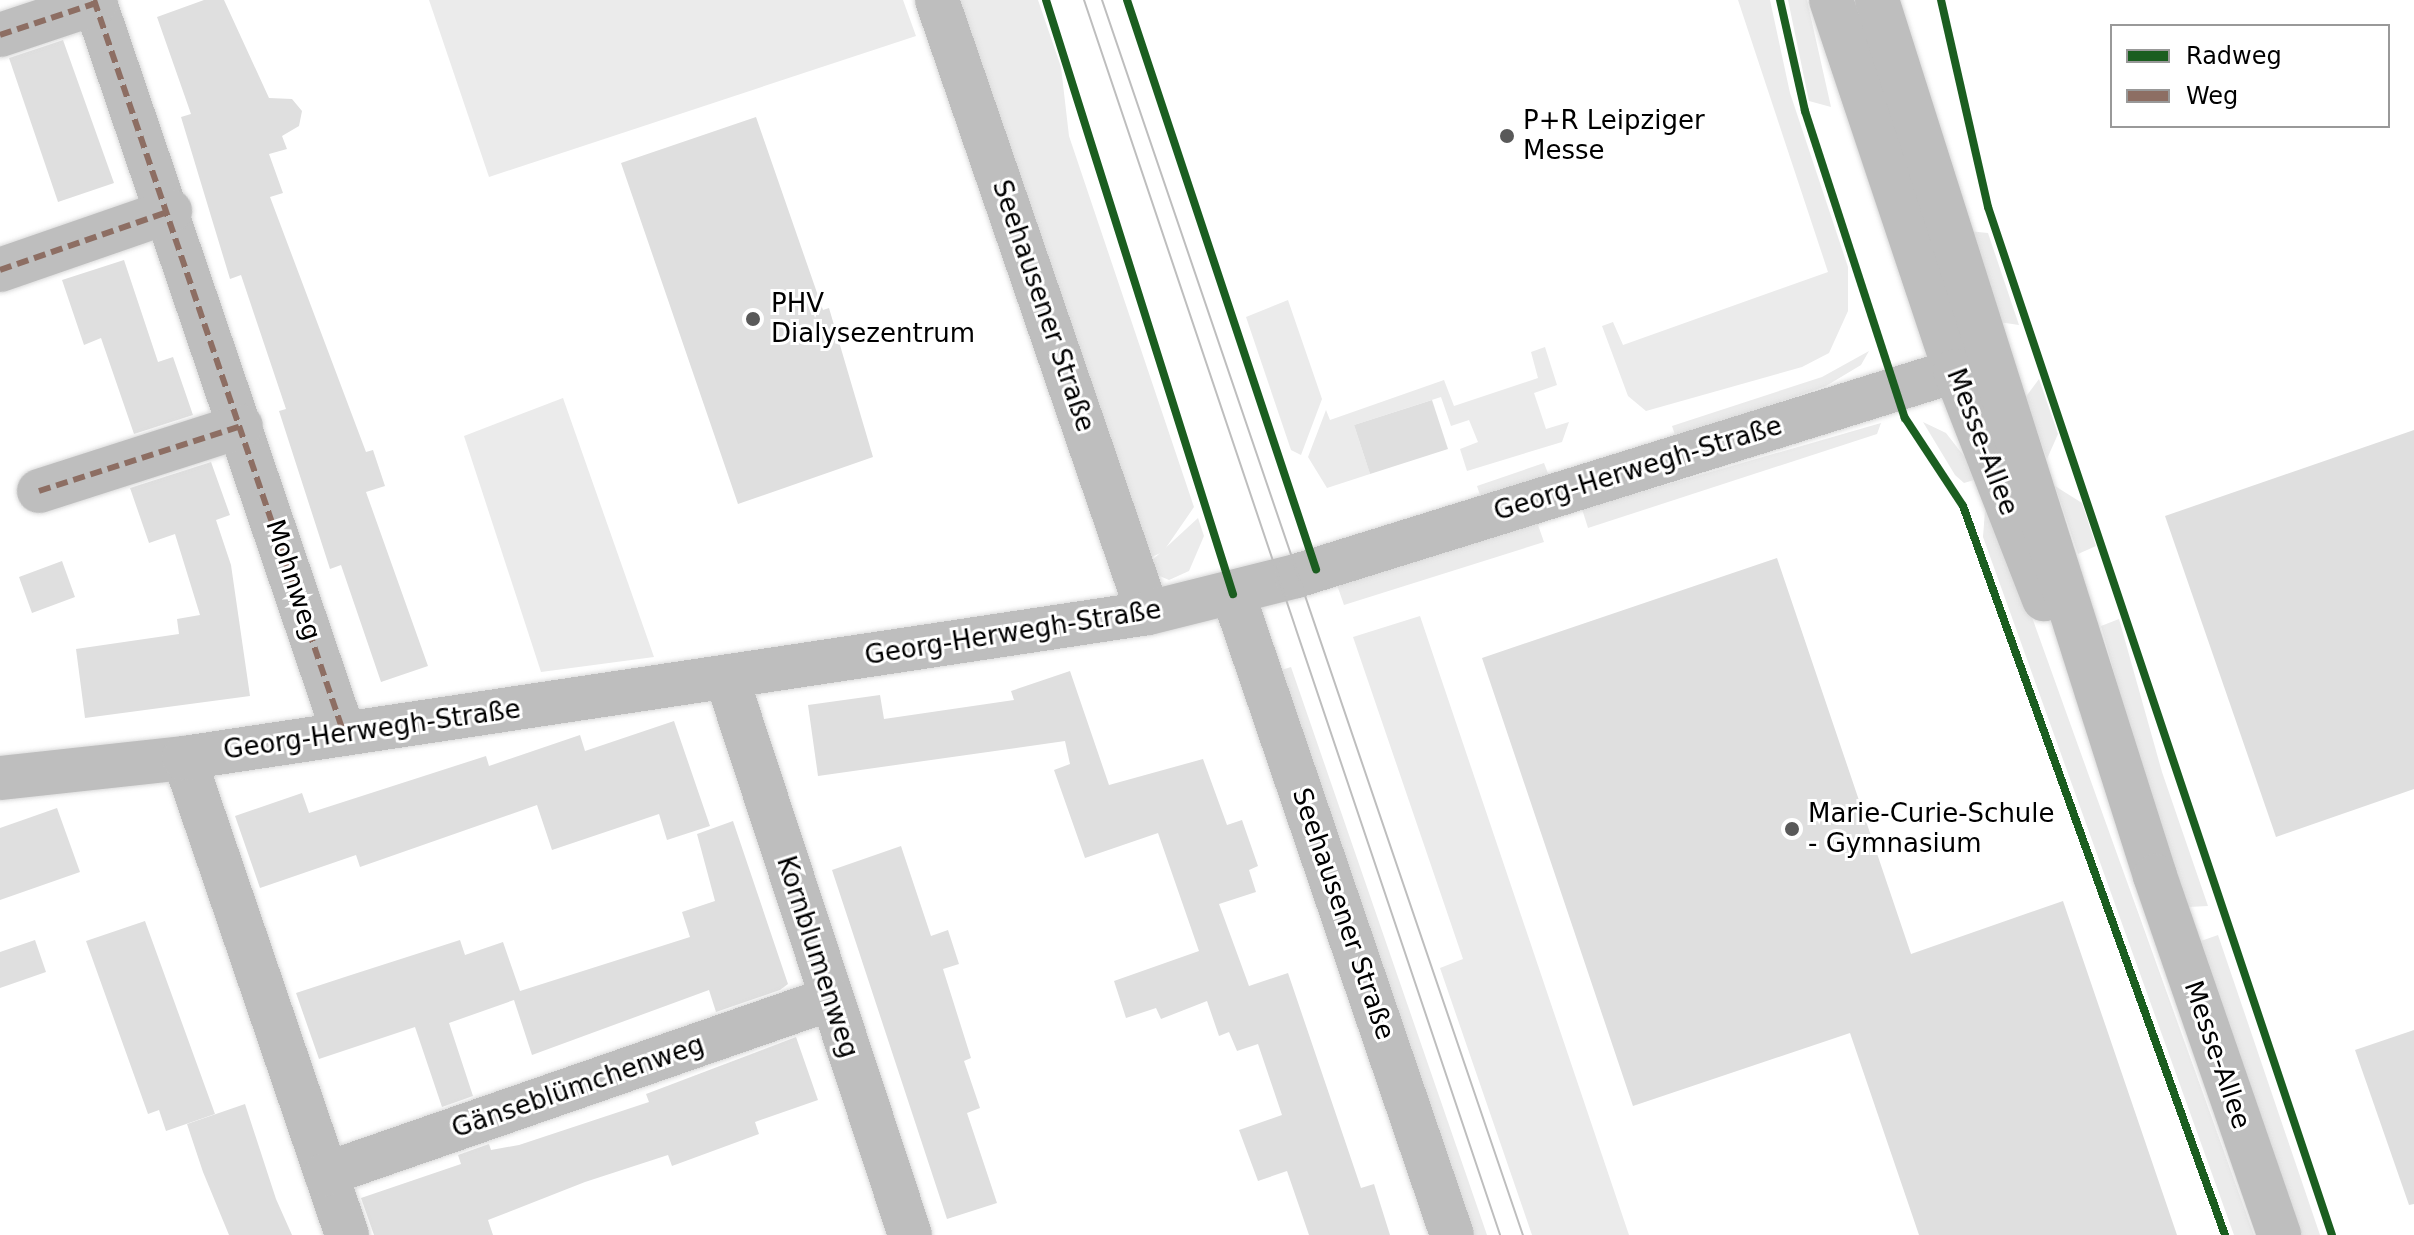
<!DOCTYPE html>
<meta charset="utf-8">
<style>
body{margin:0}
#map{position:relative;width:2414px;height:1235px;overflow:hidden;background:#fff;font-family:"DejaVu Sans",sans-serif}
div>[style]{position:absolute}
.green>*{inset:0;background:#ebebeb}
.building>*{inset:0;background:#dfdfdf}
.roads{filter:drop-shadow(0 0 2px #dbdbdb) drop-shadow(0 0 2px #dbdbdb)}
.minor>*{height:44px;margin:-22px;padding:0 22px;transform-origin:22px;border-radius:22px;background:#bebebe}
.major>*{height:44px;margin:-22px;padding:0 22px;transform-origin:22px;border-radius:22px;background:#bebebe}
.tram>*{height:2px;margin:-1px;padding:0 1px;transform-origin:1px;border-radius:1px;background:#bebebe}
.quiet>*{height:6px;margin-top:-3px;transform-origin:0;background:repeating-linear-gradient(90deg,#8d6e63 0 12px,transparent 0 18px)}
.cycleway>*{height:8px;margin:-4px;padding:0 4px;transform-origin:4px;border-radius:4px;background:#1b5e20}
.dots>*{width:22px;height:22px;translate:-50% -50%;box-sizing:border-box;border:4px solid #fff;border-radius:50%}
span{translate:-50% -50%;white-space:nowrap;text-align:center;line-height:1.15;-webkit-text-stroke:6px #fff;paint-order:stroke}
.poi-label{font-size:26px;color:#000}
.left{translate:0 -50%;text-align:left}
.street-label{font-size:26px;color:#000}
.legend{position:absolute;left:2110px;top:24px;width:280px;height:104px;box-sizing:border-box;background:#fff;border:2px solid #999;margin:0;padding:10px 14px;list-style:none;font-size:24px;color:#000}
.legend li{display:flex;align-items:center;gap:16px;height:40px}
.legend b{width:40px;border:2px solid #999}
</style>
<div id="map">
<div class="green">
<i style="clip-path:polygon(429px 0,903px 0,916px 36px,489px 177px)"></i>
<i style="clip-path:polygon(953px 0,1038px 0,1061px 67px,1069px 136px,1194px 507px,1163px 552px,1147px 559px)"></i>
<i style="clip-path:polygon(1738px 0,1770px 0,1790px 93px,1848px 267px,1848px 311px,1829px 353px,1802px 367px,1646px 411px,1628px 396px,1602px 326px,1613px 322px,1623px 345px,1828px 272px)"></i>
<i style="clip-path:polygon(1788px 0,1807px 0,1831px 107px,1809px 101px)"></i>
<i style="clip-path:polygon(1968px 231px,1988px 233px,2019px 325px,1999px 322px)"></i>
<i style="clip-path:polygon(1288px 300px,1322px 399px,1301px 455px,1291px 450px,1246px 317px)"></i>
<i style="clip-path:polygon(1545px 347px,1557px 385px,1534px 393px,1546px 429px,1569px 422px,1562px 442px,1467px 471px,1460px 449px,1478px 442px,1469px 420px,1451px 426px,1441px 397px,1354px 425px,1370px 474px,1327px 488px,1308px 457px,1326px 410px,1330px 420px,1444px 380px,1454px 406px,1538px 378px,1531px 352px)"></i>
<i style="clip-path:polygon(1869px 351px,1861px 365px,1826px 386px,1676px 438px,1672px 426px,1822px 377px)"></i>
<i style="clip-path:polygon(2039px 379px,2058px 434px,2047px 459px,2025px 398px)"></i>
<i style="clip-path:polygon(563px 398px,654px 657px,541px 672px,464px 436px)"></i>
<i style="clip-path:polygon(1923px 422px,1946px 433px,1981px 478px,1964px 483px,1955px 475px)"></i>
<i style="clip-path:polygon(1881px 423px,1877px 434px,1588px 528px,1582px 509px)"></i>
<i style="clip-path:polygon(1544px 463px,1549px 476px,1481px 498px,1477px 486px)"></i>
<i style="clip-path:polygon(2055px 486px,2082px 503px,2096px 546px,2078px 554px)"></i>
<i style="clip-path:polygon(1985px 511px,1997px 520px,2254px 1235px,2234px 1235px,1983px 537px)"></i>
<i style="clip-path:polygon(1198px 518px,1204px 536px,1189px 571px,1169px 580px,1155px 574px,1148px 564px)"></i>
<i style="clip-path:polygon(1537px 522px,1544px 542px,1344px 605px,1337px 585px)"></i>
<i style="clip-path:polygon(1420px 616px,1629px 1235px,1532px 1235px,1440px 968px,1463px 959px,1353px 637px)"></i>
<i style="clip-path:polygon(2119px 619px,2162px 772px,2208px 906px,2188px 907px,2142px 773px,2101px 626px)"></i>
<i style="clip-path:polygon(1291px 667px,1487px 1235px,1468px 1235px,1275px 672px)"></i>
<i style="clip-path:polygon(2218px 935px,2320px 1235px,2302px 1235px,2201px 941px)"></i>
</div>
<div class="building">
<i style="clip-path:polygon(204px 0,224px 0,269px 98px,292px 99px,302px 111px,299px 126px,282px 136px,287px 149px,269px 154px,283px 193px,270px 197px,366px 452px,373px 450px,385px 486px,366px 492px,428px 666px,381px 682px,341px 565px,330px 569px,279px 411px,286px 409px,241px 275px,230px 279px,181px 117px,191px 114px,157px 17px)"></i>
<i style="clip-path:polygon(63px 40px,114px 183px,58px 202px,9px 58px)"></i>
<i style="clip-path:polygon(756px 117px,823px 310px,829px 308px,873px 457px,738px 504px,621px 163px)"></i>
<i style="clip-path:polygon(124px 260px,158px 362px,173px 357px,193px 415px,134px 434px,101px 338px,84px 345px,62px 280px)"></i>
<i style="clip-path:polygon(1432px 400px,1448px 449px,1370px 474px,1354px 425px)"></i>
<i style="clip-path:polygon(2414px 430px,2414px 789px,2276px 837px,2165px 516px)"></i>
<i style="clip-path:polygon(211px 462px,230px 515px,216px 520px,231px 565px,250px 696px,85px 718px,76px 649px,179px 634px,177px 619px,200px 615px,175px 534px,149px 543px,130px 488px)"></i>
<i style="clip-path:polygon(1777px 558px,1911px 954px,2063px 901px,2177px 1235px,1919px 1235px,1850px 1033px,1633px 1106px,1482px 658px)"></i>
<i style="clip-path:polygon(62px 561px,75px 597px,32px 613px,19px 577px)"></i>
<i style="clip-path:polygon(1070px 671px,1109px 785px,1203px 759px,1227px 825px,1242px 820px,1258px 866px,1249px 870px,1256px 892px,1219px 904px,1249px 986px,1288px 973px,1361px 1188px,1374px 1184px,1390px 1235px,1309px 1235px,1287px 1171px,1258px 1181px,1239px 1130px,1282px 1115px,1258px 1044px,1237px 1051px,1229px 1032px,1219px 1036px,1207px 1001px,1161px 1019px,1156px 1008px,1126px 1018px,1114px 981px,1199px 951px,1158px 833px,1085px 858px,1054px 770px,1070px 764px,1065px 741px,818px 776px,808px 705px,880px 695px,884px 719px,1014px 700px,1011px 691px)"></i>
<i style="clip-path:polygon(674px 721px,710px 826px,667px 840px,659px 814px,552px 850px,537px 805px,360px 867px,356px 855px,260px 888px,235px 816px,302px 793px,309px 813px,486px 756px,489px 766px,580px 735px,585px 751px)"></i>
<i style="clip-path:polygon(57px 808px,80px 872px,0 900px,0 828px)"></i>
<i style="clip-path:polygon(733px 821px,788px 984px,780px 990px,716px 1012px,709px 990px,532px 1055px,514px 1000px,449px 1023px,473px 1096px,442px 1107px,415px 1027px,319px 1059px,296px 993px,351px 975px,460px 940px,465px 955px,503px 942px,520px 991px,690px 937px,682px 912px,715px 901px,697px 834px)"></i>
<i style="clip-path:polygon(901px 846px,931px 936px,948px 930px,959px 964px,943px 969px,971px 1058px,964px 1061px,980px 1108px,967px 1113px,997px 1203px,947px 1219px,832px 870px)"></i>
<i style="clip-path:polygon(145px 921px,215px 1114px,166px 1131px,159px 1110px,148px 1114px,86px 941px)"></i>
<i style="clip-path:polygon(35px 940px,46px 972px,0 988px,0 952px)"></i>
<i style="clip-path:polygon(2414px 1030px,2414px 1204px,2409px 1205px,2355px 1050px)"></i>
<i style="clip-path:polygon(796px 1037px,818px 1100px,755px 1122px,759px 1134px,672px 1166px,668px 1155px,585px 1182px,488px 1220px,493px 1235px,374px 1235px,361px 1198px,461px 1164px,458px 1155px,489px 1144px,491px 1150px,519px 1145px,649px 1102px,646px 1094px)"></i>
<i style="clip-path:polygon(245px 1104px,276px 1199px,292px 1235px,229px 1235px,203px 1172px,187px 1124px)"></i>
</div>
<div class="roads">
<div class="minor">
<i style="left:94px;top:0;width:775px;rotate:71.19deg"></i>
<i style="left:937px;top:0;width:648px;rotate:71.01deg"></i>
<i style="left:0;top:35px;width:101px;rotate:-18.4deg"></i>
<i style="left:0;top:270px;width:180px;rotate:-19.1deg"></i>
<i style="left:39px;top:491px;width:212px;rotate:-17.8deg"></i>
<i style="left:1233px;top:594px;width:677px;rotate:71.14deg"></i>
<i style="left:727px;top:679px;width:585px;rotate:71.78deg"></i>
<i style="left:184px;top:758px;width:504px;rotate:71.13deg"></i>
<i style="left:0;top:778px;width:185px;rotate:-6.2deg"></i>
<i style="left:184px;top:758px;width:975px;rotate:-8.55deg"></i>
<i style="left:1148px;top:613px;width:153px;rotate:-14deg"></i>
<i style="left:1296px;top:576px;width:727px;rotate:-17.29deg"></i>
<i style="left:326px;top:1174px;width:534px;rotate:-19.15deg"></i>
</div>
<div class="major">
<i style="left:1831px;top:0;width:391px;rotate:71.5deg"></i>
<i style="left:1955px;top:371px;width:245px;rotate:68.7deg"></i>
<i style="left:1877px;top:0;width:919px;rotate:72.39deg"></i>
<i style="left:2155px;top:876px;width:380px;rotate:70.9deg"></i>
</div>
</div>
<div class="tram">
<i style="left:1084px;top:0;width:1303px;rotate:71.38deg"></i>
<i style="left:1102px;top:0;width:1305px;rotate:71.18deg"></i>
</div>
<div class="quiet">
<i style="left:94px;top:0;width:775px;rotate:71.19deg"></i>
<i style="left:0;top:35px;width:101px;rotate:-18.4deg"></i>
<i style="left:0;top:270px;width:180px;rotate:-19.1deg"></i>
<i style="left:39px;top:491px;width:212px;rotate:-17.8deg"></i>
</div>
<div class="cycleway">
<i style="left:1046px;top:0;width:623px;rotate:72.53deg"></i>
<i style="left:1127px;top:0;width:600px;rotate:71.63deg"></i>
<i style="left:1780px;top:0;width:114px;rotate:77.3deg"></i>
<i style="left:1805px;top:111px;width:323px;rotate:72deg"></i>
<i style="left:1905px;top:418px;width:105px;rotate:56.6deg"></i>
<i style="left:1963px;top:506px;width:775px;rotate:70.23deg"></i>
<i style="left:1941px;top:0;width:212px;rotate:77.2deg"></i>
<i style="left:1988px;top:207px;width:1084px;rotate:71.5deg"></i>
</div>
<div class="dots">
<i style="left:1507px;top:136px;background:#595959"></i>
<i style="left:753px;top:319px;background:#595959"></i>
<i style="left:1792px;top:829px;background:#595959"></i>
</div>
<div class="poi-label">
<span class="left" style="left:1523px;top:136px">P+R Leipziger<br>Messe</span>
<span class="left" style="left:771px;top:319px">PHV<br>Dialysezentrum</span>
<span class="left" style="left:1808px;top:829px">Marie-Curie-Schule<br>- Gymnasium</span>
</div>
<div class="street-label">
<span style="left:1043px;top:306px;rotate:71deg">Seehausener Straße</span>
<span style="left:1982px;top:442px;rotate:69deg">Messe-Allee</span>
<span style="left:1638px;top:469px;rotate:-17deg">Georg-Herwegh-Straße</span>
<span style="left:293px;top:580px;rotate:72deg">Mohnweg</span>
<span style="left:1013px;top:633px;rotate:-9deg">Georg-Herwegh-Straße</span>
<span style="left:372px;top:730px;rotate:-8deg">Georg-Herwegh-Straße</span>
<span style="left:1343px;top:914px;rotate:71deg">Seehausener Straße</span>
<span style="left:817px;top:957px;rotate:72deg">Kornblumenweg</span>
<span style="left:2217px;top:1055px;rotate:71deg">Messe-Allee</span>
<span style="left:578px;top:1087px;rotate:-19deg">Gänseblümchenweg</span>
</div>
<ul class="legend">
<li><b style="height:10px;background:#1b5e20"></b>Radweg</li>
<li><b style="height:10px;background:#8d6e63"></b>Weg</li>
</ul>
</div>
